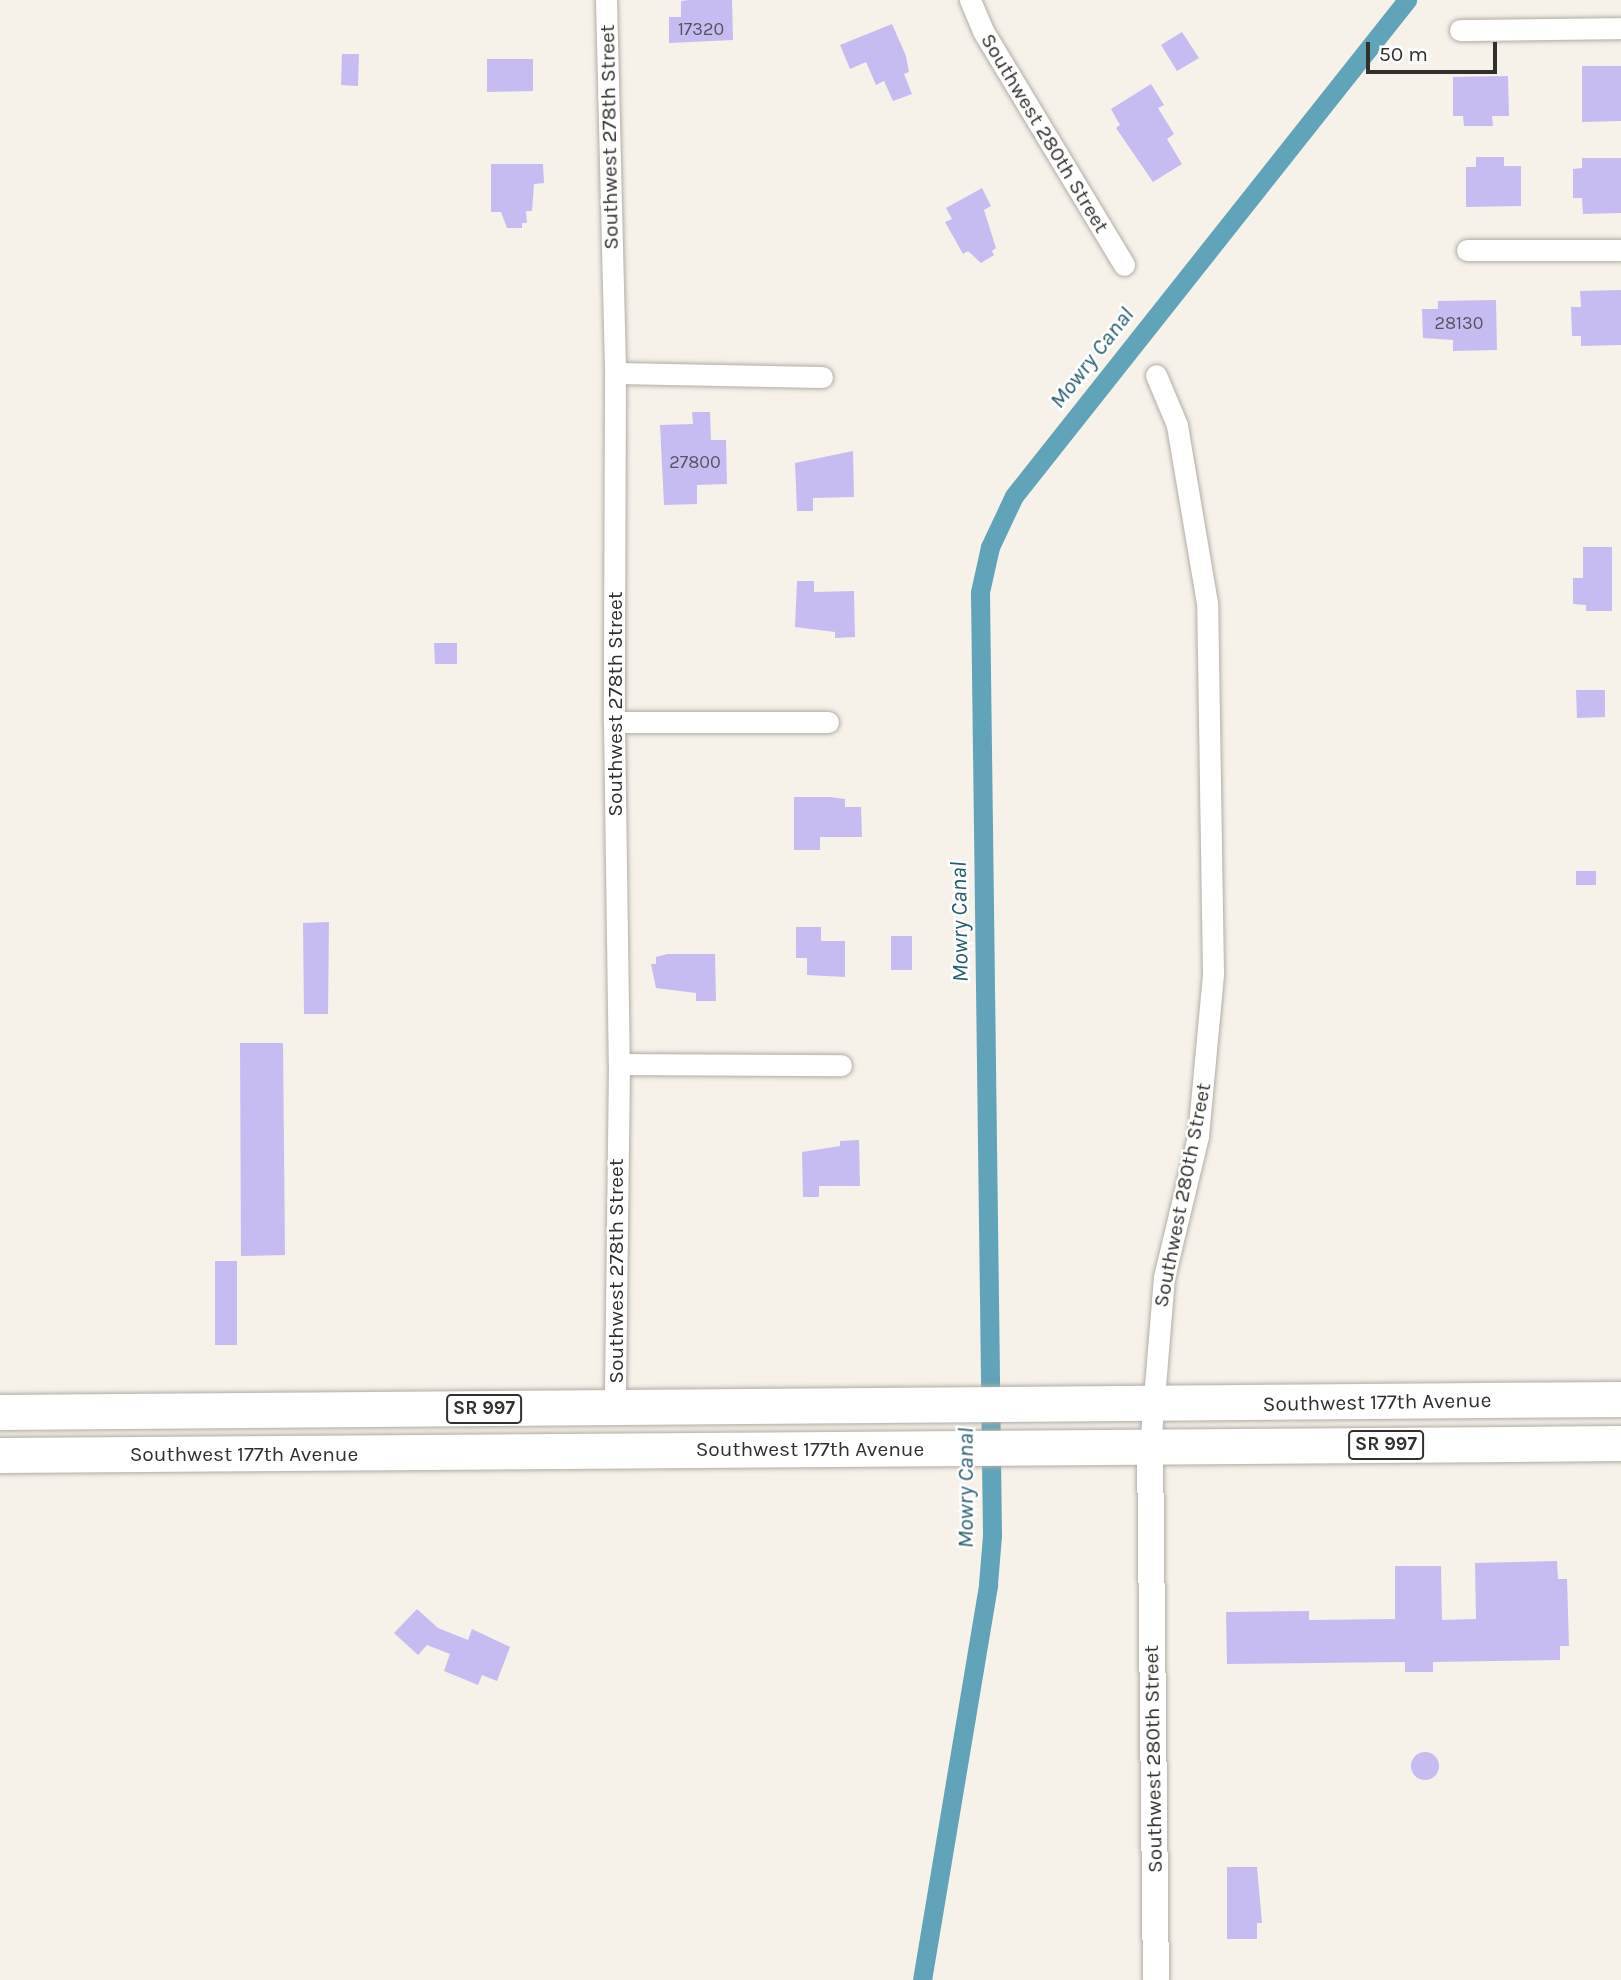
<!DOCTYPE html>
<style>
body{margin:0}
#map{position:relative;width:1621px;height:1980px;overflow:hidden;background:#f6f1e9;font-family:Karla,sans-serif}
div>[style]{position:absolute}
.canal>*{height:19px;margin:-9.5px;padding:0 9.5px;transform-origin:9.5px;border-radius:9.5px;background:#61a3b9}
.building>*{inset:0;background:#c7bcf1}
.round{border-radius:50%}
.roads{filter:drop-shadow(0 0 2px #b1ada5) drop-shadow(0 0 2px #b1ada5)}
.minor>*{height:21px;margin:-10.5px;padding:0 10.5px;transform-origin:10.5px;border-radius:10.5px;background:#fff}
.tertiary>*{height:26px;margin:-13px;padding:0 13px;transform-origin:13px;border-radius:13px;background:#fff}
.trunk>*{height:35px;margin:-17.5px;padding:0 17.5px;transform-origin:17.5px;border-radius:17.5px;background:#fff}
span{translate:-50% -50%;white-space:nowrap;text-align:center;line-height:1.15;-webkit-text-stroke:5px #fff;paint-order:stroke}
.number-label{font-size:18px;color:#57535e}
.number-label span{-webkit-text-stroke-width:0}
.shield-label span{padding:2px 5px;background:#fff;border:2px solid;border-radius:5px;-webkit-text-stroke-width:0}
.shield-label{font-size:19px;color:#32302d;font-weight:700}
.street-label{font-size:21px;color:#32302d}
.water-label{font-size:23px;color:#275d6e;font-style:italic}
.scale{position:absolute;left:1366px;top:42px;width:131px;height:32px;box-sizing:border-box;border:4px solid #32302d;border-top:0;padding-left:9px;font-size:21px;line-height:24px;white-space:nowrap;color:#32302d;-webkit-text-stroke:5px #fff;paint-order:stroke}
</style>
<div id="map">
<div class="canal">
<i style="left:922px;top:1980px;width:401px;rotate:-80.5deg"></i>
<i style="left:988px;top:1584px;width:49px;rotate:-85.3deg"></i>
<i style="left:992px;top:1535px;width:943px;rotate:-90.73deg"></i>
<i style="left:980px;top:592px;width:46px;rotate:-77.5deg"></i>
<i style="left:990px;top:547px;width:56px;rotate:-64.8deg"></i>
<i style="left:1014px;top:496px;width:633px;rotate:-51.61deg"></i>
</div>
<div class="building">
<i style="clip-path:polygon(689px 0,732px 0,733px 40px,669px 43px,669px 17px,681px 17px,681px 1px)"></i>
<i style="clip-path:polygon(892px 24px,906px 56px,909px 72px,904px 74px,912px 94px,893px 101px,884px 81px,876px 85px,866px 62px,850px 69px,840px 45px)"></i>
<i style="clip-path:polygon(1182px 32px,1199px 58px,1177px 71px,1161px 45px)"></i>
<i style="clip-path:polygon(342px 54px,359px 54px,358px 86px,341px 85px)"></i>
<i style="clip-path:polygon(487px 59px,533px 59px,533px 91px,487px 92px)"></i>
<i style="clip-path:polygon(1582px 66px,1621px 66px,1621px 121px,1582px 122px)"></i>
<i style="clip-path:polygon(1508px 76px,1509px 116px,1492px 116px,1493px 126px,1464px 126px,1463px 116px,1453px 116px,1453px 77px)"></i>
<i style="clip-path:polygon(1151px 84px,1164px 105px,1158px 108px,1174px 134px,1167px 139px,1182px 164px,1153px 182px,1116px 128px,1120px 125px,1111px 109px)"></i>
<i style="clip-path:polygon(1476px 157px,1504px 157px,1504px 166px,1521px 166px,1521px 206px,1466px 207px,1466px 167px,1476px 167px)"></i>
<i style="clip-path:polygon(1582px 158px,1621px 158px,1621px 213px,1583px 214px,1582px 198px,1573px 198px,1573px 169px,1582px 168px)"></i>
<i style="clip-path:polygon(491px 164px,543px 164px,544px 183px,534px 184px,532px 211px,526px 211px,527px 223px,522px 223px,522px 228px,507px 228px,501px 212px,491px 212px)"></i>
<i style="clip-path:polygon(982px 188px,991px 206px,984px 210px,996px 248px,992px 251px,994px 255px,981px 263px,968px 251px,963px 254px,945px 222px,952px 219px,946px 208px)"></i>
<i style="clip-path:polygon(1621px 290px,1621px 345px,1581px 346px,1581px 336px,1572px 336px,1571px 307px,1581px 307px,1580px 291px)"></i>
<i style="clip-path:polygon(1496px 300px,1497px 350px,1453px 351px,1453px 340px,1423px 338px,1422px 309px,1438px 309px,1438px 301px)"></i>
<i style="clip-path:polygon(692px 412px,710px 412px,711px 440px,726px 440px,727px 484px,697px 485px,697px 504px,664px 505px,660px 425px,693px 424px)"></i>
<i style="clip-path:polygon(853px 451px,854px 497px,813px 498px,813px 511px,797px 511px,795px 463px)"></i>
<i style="clip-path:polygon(1583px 547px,1612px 547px,1612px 611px,1586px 611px,1586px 605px,1573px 604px,1573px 578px,1583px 578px)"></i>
<i style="clip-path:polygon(797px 581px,814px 581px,814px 592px,854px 591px,855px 637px,835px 638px,835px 632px,795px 627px)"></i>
<i style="clip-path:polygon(434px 643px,457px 643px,457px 664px,435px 664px)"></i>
<i style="clip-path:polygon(1576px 690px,1605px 690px,1605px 717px,1577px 718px)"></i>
<i style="clip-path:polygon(794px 797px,830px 797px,845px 799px,845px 807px,861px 807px,862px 837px,820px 837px,820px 850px,794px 850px)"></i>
<i style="clip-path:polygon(1576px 871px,1596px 871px,1596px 885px,1576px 885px)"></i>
<i style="clip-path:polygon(329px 922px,328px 1014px,304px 1014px,303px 923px)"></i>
<i style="clip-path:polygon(796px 927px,821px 927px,821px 941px,845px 941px,845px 977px,807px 975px,807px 958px,796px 958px)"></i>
<i style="clip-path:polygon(891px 936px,912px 936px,912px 970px,891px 970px)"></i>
<i style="clip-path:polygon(667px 954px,715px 954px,716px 1001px,696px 1001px,696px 993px,656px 988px,651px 964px,656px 964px,656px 957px)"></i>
<i style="clip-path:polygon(240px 1043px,283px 1043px,285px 1255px,241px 1256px)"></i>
<i style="clip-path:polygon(859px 1140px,860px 1186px,819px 1186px,819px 1197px,803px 1197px,802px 1152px,840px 1146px,840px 1141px)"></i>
<i style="clip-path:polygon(215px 1261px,237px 1261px,237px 1345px,215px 1345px)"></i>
<i style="clip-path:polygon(1557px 1561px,1558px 1579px,1567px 1579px,1569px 1646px,1560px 1646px,1560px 1660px,1433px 1662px,1433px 1672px,1405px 1672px,1405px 1662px,1227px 1664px,1226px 1612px,1309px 1611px,1309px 1620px,1395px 1619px,1395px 1566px,1441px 1566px,1442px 1620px,1476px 1619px,1475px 1563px)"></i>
<i style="clip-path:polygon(417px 1609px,438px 1628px,468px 1640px,472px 1629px,510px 1647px,497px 1681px,482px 1675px,478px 1685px,444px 1671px,450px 1654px,427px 1645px,418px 1655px,394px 1633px)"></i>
<i class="round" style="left:1411px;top:1752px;width:28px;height:28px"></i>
<i style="clip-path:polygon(1227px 1867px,1257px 1867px,1262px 1923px,1257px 1923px,1257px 1939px,1227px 1939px)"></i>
</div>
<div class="roads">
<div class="minor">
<i style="left:606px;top:0;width:373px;rotate:88.6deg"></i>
<i style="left:615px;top:373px;width:349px;rotate:90.2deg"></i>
<i style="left:614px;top:722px;width:342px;rotate:89.2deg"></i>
<i style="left:619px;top:1064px;width:344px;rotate:90.7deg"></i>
<i style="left:970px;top:0;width:34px;rotate:67deg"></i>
<i style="left:983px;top:31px;width:273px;rotate:58.9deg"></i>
<i style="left:1460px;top:30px;width:161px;rotate:-0.7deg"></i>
<i style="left:1467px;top:250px;width:154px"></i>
<i style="left:615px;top:373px;width:207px;rotate:1.1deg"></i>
<i style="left:614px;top:722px;width:214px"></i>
<i style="left:619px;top:1064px;width:222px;rotate:0.3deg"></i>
<i style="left:1150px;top:1447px;width:171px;rotate:-85.3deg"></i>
<i style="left:1164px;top:1277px;width:145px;rotate:-76.4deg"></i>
<i style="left:1198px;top:1136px;width:163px;rotate:-84.7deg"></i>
<i style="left:1213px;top:974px;width:371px;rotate:-90.9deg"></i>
<i style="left:1207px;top:603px;width:181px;rotate:-99.6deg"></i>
<i style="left:1177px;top:425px;width:54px;rotate:-112.8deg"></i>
</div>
<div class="tertiary">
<i style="left:1150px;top:1447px;width:533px;rotate:89.36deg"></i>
</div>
<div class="trunk">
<i style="left:0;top:1412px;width:1621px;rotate:-0.46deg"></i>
<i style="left:0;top:1455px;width:1621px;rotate:-0.42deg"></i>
</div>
</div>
<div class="number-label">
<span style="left:701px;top:29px">17320</span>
<span style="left:1459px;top:323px">28130</span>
<span style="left:695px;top:462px">27800</span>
</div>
<div class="shield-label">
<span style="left:484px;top:1409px">SR 997</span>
<span style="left:1386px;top:1445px">SR 997</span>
</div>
<div class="street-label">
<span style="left:1045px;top:133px;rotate:59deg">Southwest 280th Street</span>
<span style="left:609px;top:137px;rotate:-91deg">Southwest 278th Street</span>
<span style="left:615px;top:704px;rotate:-90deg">Southwest 278th Street</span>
<span style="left:1182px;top:1195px;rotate:-79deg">Southwest 280th Street</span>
<span style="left:616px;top:1271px;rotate:-90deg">Southwest 278th Street</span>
<span style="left:1377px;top:1402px;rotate:-1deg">Southwest 177th Avenue</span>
<span style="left:810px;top:1449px">Southwest 177th Avenue</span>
<span style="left:244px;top:1454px">Southwest 177th Avenue</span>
<span style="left:1153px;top:1759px;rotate:-91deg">Southwest 280th Street</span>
</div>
<div class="water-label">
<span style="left:1092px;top:358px;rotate:-52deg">Mowry Canal</span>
<span style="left:960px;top:922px;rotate:-91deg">Mowry Canal</span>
<span style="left:966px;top:1488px;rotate:-90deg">Mowry Canal</span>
</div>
<div class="scale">50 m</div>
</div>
